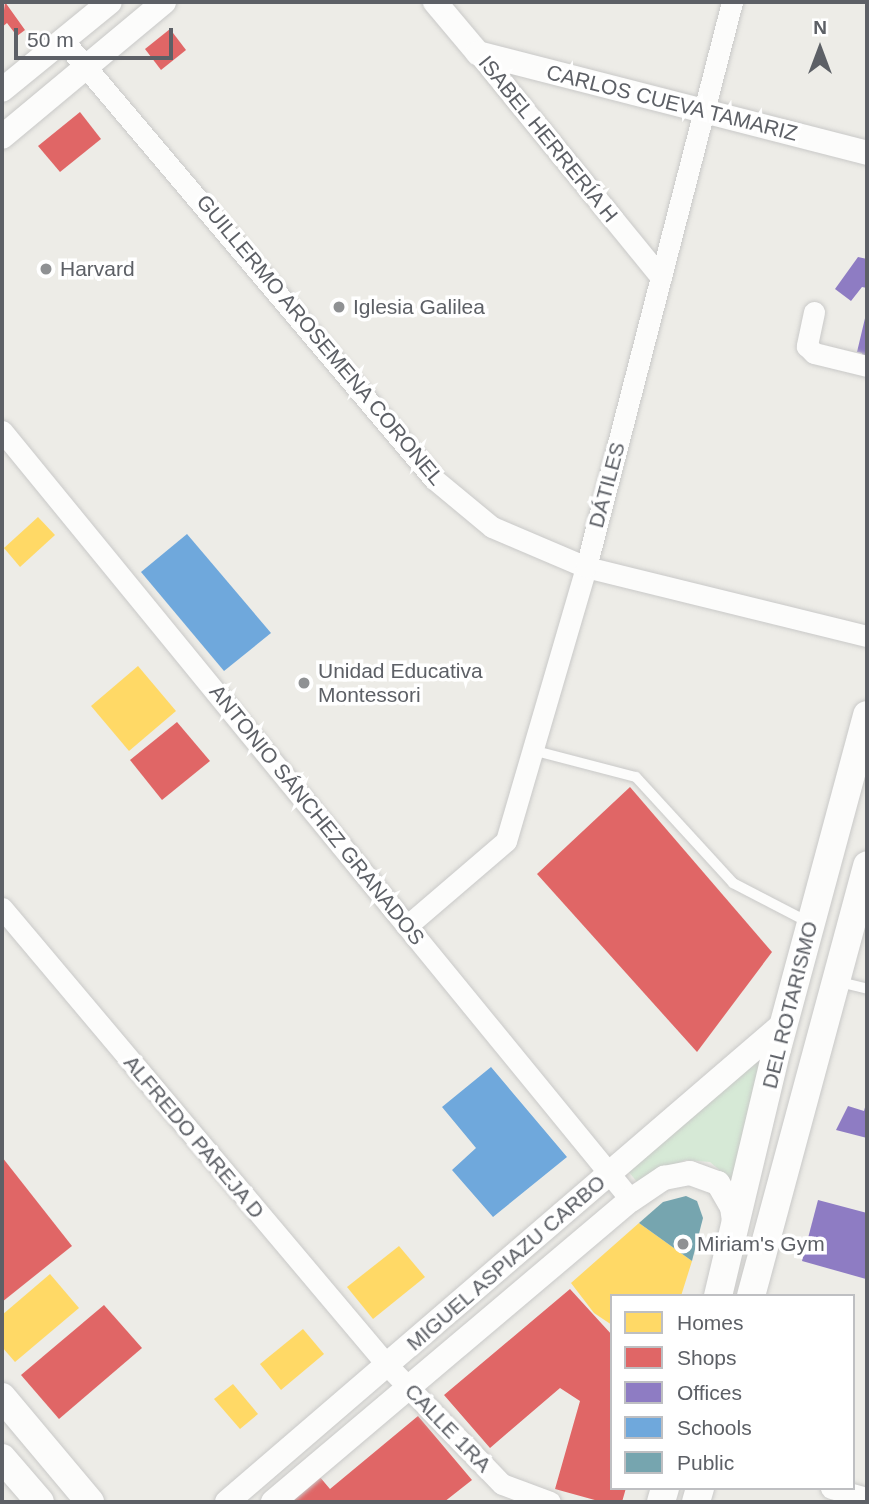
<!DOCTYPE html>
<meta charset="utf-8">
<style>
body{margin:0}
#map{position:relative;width:869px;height:1504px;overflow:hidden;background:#edece7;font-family:Arial,sans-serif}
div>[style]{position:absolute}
.green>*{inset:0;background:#d6e9d6}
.homes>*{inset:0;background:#ffd966}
.shops>*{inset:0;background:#e06666}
.offices>*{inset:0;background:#8e7cc3}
.schools>*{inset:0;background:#6fa8dc}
.public>*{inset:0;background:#76a5af}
.roads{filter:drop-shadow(0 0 2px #c9c9c8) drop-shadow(0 0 2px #c9c9c8)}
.service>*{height:10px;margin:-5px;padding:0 5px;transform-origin:5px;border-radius:5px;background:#fcfcfb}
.minor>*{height:21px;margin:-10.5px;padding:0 10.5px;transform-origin:10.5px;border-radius:10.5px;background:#fcfcfb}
.tertiary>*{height:24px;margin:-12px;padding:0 12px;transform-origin:12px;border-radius:12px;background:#fcfcfb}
.secondary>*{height:28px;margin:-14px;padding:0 14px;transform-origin:14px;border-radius:14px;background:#fcfcfb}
.dots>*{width:19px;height:19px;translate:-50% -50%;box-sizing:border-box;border:4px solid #fff;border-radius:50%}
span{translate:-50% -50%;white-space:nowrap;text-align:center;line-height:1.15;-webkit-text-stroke:7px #fff;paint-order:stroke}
.street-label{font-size:21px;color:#5d6066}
.poi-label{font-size:21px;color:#5d6066}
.left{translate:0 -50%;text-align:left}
.frame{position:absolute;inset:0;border:4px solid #5d6066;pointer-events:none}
.legend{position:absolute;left:610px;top:1294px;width:245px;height:196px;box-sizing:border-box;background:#fff;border:2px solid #bebfc2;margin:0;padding:9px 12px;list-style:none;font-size:21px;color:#5d6066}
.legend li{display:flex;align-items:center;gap:14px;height:35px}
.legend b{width:35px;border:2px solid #bebfc2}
.north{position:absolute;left:785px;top:14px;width:70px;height:70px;-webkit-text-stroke:5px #fff;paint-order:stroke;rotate:0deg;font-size:19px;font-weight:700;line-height:28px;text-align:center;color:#5d6066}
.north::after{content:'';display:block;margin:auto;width:24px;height:32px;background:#5d6066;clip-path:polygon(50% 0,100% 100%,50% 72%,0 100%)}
.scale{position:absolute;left:14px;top:28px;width:159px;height:32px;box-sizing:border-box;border:4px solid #5d6066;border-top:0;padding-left:9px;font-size:21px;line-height:24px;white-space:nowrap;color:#5d6066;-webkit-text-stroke:5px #fff;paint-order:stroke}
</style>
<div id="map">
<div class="green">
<i style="clip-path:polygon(764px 1051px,742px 1189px,710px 1162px,685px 1160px,638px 1183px,628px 1171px)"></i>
</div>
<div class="homes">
<i style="clip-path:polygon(38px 517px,55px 535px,20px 567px,4px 548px)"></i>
<i style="clip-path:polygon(138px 666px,176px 711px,129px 751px,91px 706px)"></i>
<i style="clip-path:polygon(639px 1223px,692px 1261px,681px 1296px,612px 1296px,612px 1325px,594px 1313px,571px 1283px)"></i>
<i style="clip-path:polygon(399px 1246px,425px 1277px,373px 1319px,347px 1287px)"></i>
<i style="clip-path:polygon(50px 1274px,79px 1308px,15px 1362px,2px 1347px,2px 1315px)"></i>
<i style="clip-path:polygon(303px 1329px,324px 1354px,281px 1390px,260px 1364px)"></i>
<i style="clip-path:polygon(233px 1384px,258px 1414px,240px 1429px,214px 1399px)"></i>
</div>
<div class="shops">
<i style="clip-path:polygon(5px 2px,25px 30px,17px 36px,7px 23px,2px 27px)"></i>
<i style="clip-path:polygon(170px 29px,186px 50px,161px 70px,145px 49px)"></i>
<i style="clip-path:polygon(80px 112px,101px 139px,60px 172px,38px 146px)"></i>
<i style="clip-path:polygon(177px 722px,210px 761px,162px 800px,130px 760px)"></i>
<i style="clip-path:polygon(630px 787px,772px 952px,697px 1052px,537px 874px)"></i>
<i style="clip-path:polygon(2px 1157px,72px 1246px,2px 1302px)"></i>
<i style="clip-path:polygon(570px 1289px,612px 1335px,612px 1488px,626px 1488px,622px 1502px,602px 1502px,555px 1489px,580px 1401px,560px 1388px,490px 1448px,444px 1395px)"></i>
<i style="clip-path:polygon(104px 1305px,142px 1348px,59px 1419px,21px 1375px)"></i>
<i style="clip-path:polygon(418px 1416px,472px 1480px,444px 1502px,287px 1502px,319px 1476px,330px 1489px)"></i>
</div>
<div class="offices">
<i style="clip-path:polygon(858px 257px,867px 259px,867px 288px,862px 287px,851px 301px,835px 289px)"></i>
<i style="clip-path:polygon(866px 314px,867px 314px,867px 361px,860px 360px,862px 353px,857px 352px)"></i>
<i style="clip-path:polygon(867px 1100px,867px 1138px,836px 1130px,848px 1106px,864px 1111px)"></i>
<i style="clip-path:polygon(818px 1200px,867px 1213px,866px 1279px,802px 1261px)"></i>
</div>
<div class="schools">
<i style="clip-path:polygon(187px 534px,271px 633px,224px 671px,141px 572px)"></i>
<i style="clip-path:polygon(491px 1067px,567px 1157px,493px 1217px,452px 1170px,476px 1148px,442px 1107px)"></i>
</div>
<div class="public">
<i style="clip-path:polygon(686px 1196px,697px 1201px,703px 1218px,692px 1261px,639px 1223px,663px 1202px)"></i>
</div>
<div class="roads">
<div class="service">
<i style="left:532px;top:750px;width:107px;rotate:14.6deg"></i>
<i style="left:636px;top:777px;width:144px;rotate:47.5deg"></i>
<i style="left:733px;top:883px;width:85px;rotate:27.5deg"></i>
<i style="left:836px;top:981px;width:32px;rotate:14deg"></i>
</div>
<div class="minor">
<i style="left:63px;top:40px;width:575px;rotate:49.8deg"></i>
<i style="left:434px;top:479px;width:75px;rotate:39.6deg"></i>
<i style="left:492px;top:527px;width:102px;rotate:23.1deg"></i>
<i style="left:586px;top:567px;width:289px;rotate:13.8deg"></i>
<i style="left:478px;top:53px;width:289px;rotate:50.8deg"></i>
<i style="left:814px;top:312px;width:35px;rotate:102deg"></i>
<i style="left:807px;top:346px;width:10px;rotate:45deg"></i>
<i style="left:814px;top:353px;width:55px;rotate:13.8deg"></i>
<i style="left:2px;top:431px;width:993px;rotate:50.72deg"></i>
<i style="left:2px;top:908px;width:598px;rotate:49.89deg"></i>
<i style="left:387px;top:1365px;width:165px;rotate:46deg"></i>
<i style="left:502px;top:1484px;width:51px;rotate:20.6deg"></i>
<i style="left:408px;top:925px;width:129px;rotate:-40.6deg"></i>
<i style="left:506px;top:841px;width:285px;rotate:-73.7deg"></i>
<i style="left:586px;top:567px;width:584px;rotate:-75.51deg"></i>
<i style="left:831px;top:1488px;width:37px;rotate:16deg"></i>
</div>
<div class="tertiary">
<i style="left:435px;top:2px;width:67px;rotate:49.9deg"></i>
<i style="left:478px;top:53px;width:402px;rotate:14.4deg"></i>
<i style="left:2px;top:90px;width:139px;rotate:-39.2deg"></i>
<i style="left:2px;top:137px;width:211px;rotate:-39.8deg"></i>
<i style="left:227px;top:1502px;width:735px;rotate:-40.69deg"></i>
<i style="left:273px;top:1502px;width:468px;rotate:-40.2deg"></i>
<i style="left:631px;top:1200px;width:40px;rotate:-34deg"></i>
<i style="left:664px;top:1178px;width:26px;rotate:-11deg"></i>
<i style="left:690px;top:1173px;width:30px;rotate:20deg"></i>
<i style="left:718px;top:1183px;width:28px;rotate:60deg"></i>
<i style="left:732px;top:1207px;width:22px;rotate:82deg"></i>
</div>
<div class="secondary">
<i style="left:718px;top:1296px;width:254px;rotate:-76.6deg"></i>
<i style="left:777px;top:1049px;width:346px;rotate:-74.9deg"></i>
<i style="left:751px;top:1296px;width:446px;rotate:-74.9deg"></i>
<i style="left:2px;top:1397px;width:137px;rotate:50deg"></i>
<i style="left:2px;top:1458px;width:58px;rotate:49.2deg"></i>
<i style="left:661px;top:1502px;width:15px;rotate:-74deg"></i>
<i style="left:696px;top:1502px;width:15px;rotate:-74deg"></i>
</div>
</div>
<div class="dots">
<i style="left:46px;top:269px;background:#8f9193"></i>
<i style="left:339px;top:307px;background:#8f9193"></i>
<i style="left:304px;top:683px;background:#8f9193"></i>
<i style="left:683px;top:1244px;background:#8f9193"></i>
</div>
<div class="street-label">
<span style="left:672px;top:103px;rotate:14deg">CARLOS CUEVA TAMARIZ</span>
<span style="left:548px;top:139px;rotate:51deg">ISABEL HERRERÍA H</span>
<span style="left:320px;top:340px;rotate:50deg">GUILLERMO AROSEMENA CORONEL</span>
<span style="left:607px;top:485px;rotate:-75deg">DÁTILES</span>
<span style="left:317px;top:815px;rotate:51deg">ANTONIO SÁNCHEZ GRANADOS</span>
<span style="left:790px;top:1005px;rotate:-76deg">DEL ROTARISMO</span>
<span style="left:194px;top:1137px;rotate:50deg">ALFREDO PAREJA D</span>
<span style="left:506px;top:1263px;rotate:-41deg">MIGUEL ASPIAZU CARBO</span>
<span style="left:448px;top:1428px;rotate:46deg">CALLE 1RA</span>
</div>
<div class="poi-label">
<span class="left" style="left:60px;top:269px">Harvard</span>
<span class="left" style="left:353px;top:307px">Iglesia Galilea</span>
<span class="left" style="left:318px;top:683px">Unidad Educativa<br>Montessori</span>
<span class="left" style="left:697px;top:1244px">Miriam's Gym</span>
</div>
<div class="frame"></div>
<ul class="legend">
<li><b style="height:19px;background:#ffd966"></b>Homes</li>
<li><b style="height:19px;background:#e06666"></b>Shops</li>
<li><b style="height:19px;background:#8e7cc3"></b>Offices</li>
<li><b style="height:19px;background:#6fa8dc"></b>Schools</li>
<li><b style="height:19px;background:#76a5af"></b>Public</li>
</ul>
<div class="north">N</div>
<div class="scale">50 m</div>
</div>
